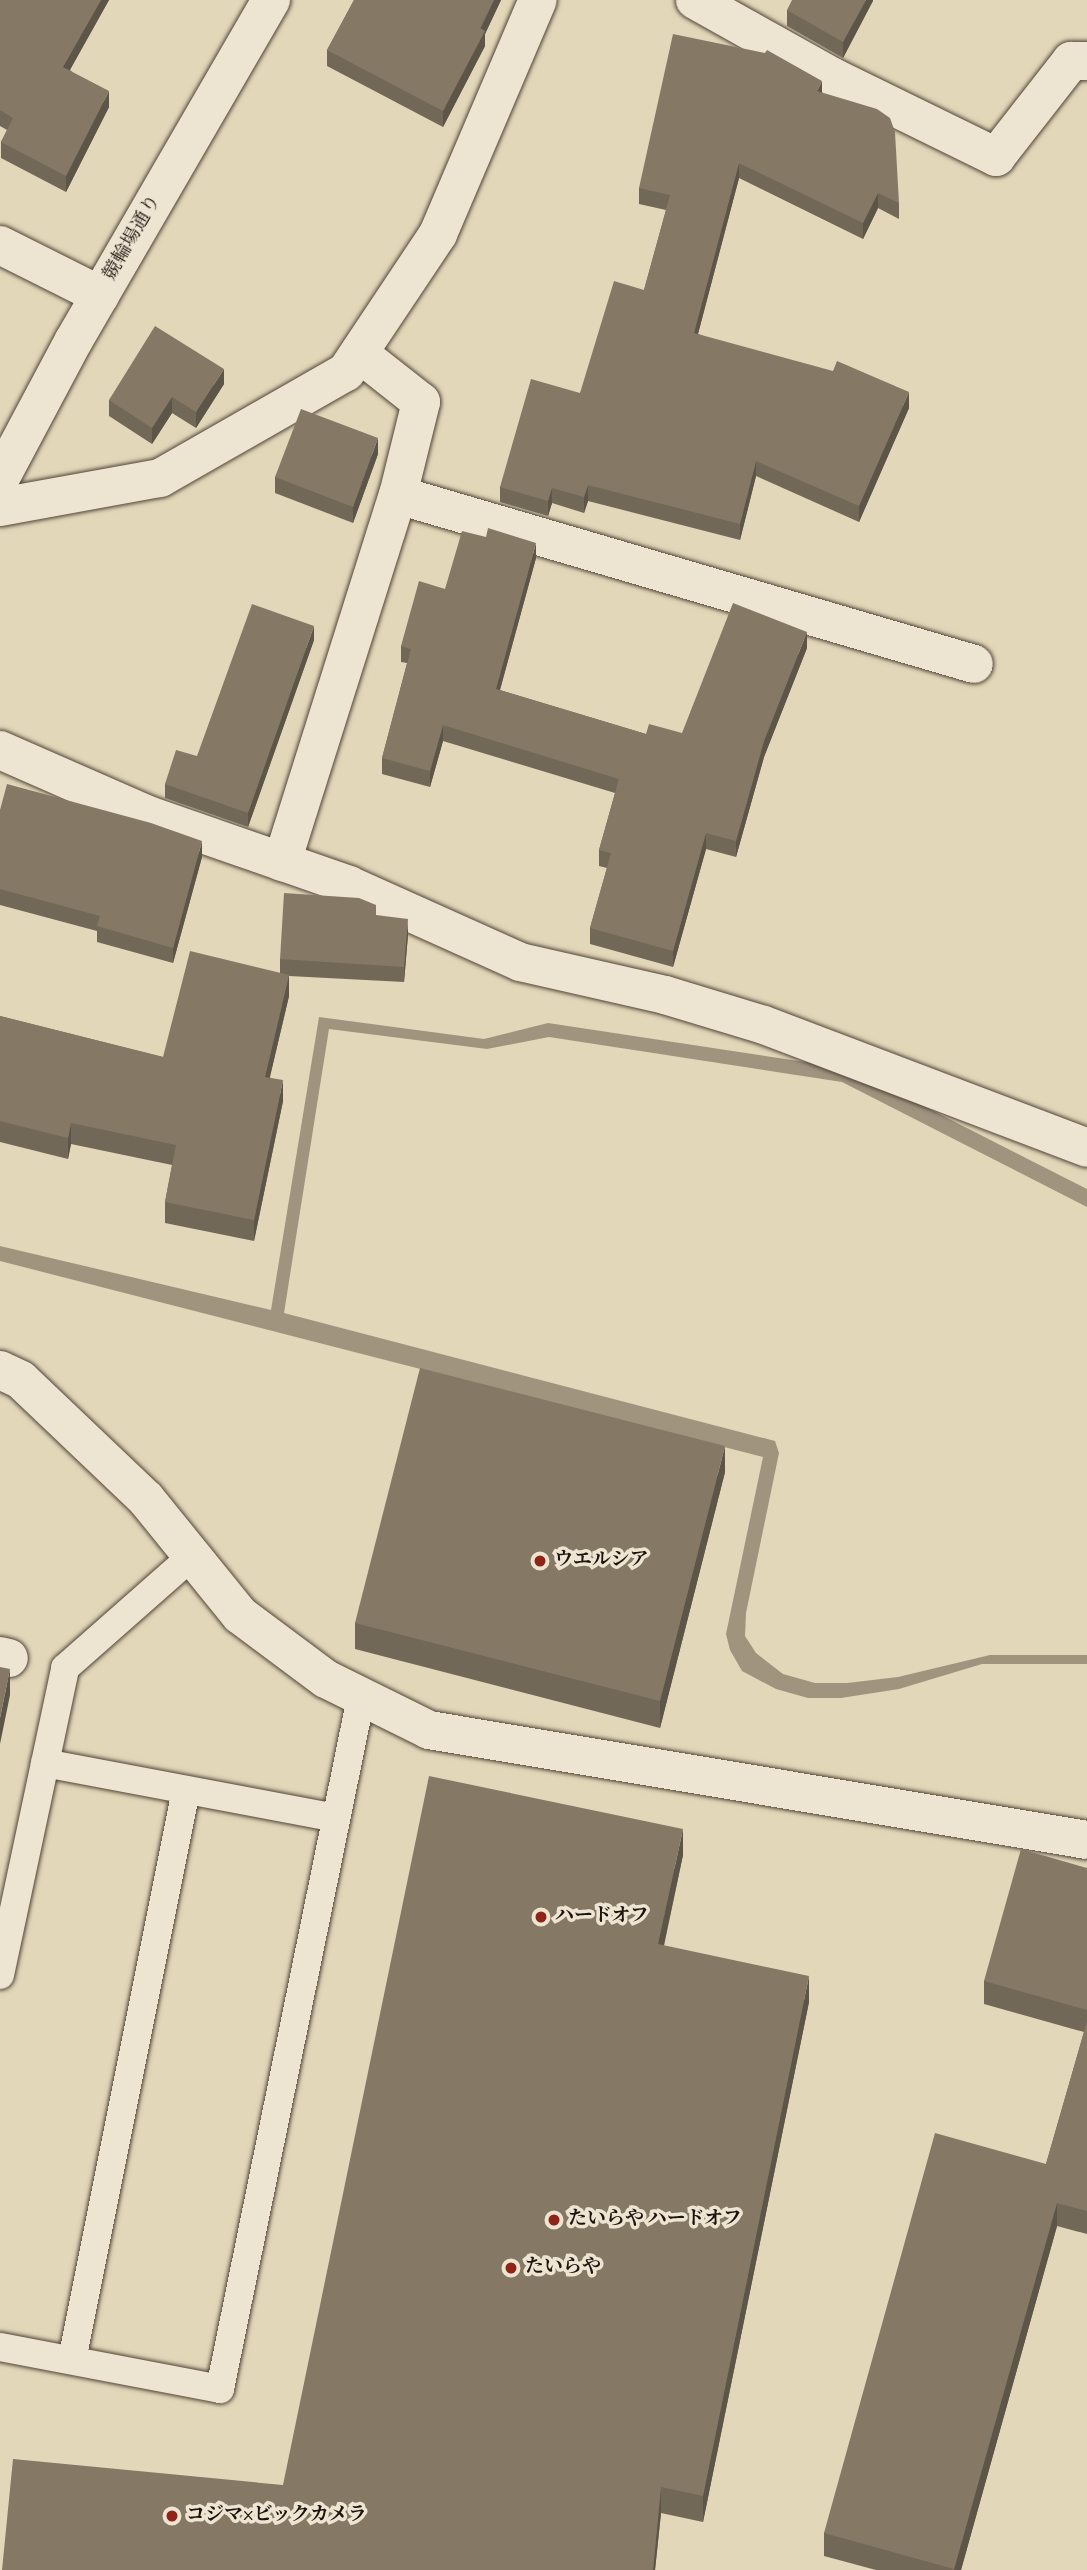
<!DOCTYPE html>
<meta charset="utf-8">
<style>
body{margin:0}
#map{position:relative;width:1087px;height:2570px;overflow:hidden;background:#e3d7b9;font-family:Vollkorn,"Noto Serif JP",serif}
div>[style]{position:absolute}
.water>*{inset:0;background:#a0947f}
.roads{filter:drop-shadow(0 0 2px #504438) drop-shadow(0 0 2px #504438)}
.service>*{height:28px;margin:-14px;padding:0 14px;transform-origin:14px;border-radius:14px;background:#ede5d2}
.minor>*{height:38px;margin:-19px;padding:0 19px;transform-origin:19px;border-radius:19px;background:#ede5d2}
.tertiary>*{height:38px;margin:-19px;padding:0 19px;transform-origin:19px;border-radius:19px;background:#ede5d2}
.wall>*{inset:0;background:#726858}
.shaded-wall>*{inset:0;background:#5d5547}
.building>*{inset:0;background:#857966}
.dots>*{width:19px;height:19px;translate:-50% -50%;box-sizing:border-box;border:4px solid #ede5d2;border-radius:50%}
span{translate:-50% -50%;white-space:nowrap;text-align:center;line-height:1.15;-webkit-text-stroke:7px #ede5d2;paint-order:stroke}
.street-label{font-size:19px;color:#1f130d}
.poi-label{font-size:19px;color:#1f130d;font-weight:700}
.left{translate:0 -50%;text-align:left}
</style>
<div id="map">
<div class="water">
<i style="clip-path:polygon(319px 1017px,484px 1039px,548px 1023px,851px 1069px,1087px 1189px,1087px 1207px,842px 1082px,549px 1037px,487px 1049px,329px 1029px,284px 1313px,775px 1441px,779px 1453px,746px 1613px,745px 1636px,756px 1653px,783px 1674px,815px 1683px,847px 1683px,898px 1677px,990px 1655px,1087px 1655px,1087px 1664px,982px 1664px,899px 1689px,841px 1698px,808px 1698px,776px 1689px,742px 1671px,730px 1650px,726px 1634px,763px 1457px,0 1261px,0 1246px,271px 1310px)"></i>
</div>
<div class="roads">
<div class="service">
<i style="left:45px;top:1763px;width:296px;rotate:10.7deg"></i>
<i style="left:0;top:1975px;width:314px;rotate:-78deg"></i>
<i style="left:65px;top:1668px;width:169px;rotate:-41.4deg"></i>
<i style="left:0;top:2347px;width:224px;rotate:10.8deg"></i>
<i style="left:220px;top:2389px;width:706px;rotate:-78.48deg"></i>
<i style="left:72px;top:2360px;width:581px;rotate:-78.69deg"></i>
</div>
<div class="minor">
<i style="left:695px;top:0;width:158px;rotate:29.2deg"></i>
<i style="left:833px;top:77px;width:182px;rotate:26.1deg"></i>
<i style="left:996px;top:157px;width:122px;rotate:-52deg"></i>
<i style="left:1071px;top:61px;width:16px"></i>
<i style="left:0;top:245px;width:112px;rotate:26.6deg"></i>
<i style="left:398px;top:495px;width:600px;rotate:16.35deg"></i>
<i style="left:0;top:507px;width:163px;rotate:-10.3deg"></i>
<i style="left:160px;top:478px;width:214px;rotate:-29.7deg"></i>
<i style="left:346px;top:372px;width:166px;rotate:-56.3deg"></i>
<i style="left:438px;top:234px;width:254px;rotate:-66.9deg"></i>
<i style="left:0;top:750px;width:162px;rotate:23.7deg"></i>
<i style="left:148px;top:815px;width:213px;rotate:19.2deg"></i>
<i style="left:349px;top:885px;width:188px;rotate:24.2deg"></i>
<i style="left:520px;top:962px;width:149px;rotate:12.8deg"></i>
<i style="left:665px;top:995px;width:103px;rotate:16.9deg"></i>
<i style="left:764px;top:1025px;width:346px;rotate:20.8deg"></i>
<i style="left:282px;top:862px;width:385px;rotate:-72.5deg"></i>
<i style="left:398px;top:495px;width:96px;rotate:-76.1deg"></i>
<i style="left:421px;top:402px;width:79px;rotate:-141.7deg"></i>
<i style="left:0;top:1370px;width:23px;rotate:25deg"></i>
<i style="left:21px;top:1380px;width:173px;rotate:43.6deg"></i>
<i style="left:146px;top:1499px;width:149px;rotate:51deg"></i>
<i style="left:240px;top:1615px;width:107px;rotate:36.7deg"></i>
<i style="left:326px;top:1679px;width:115px;rotate:26.3deg"></i>
<i style="left:429px;top:1730px;width:667px;rotate:9.49deg"></i>
<i style="left:0;top:1656px;width:9px;rotate:13deg"></i>
</div>
<div class="tertiary">
<i style="left:0;top:479px;width:157px;rotate:-62deg"></i>
<i style="left:74px;top:340px;width:393px;rotate:-59.9deg"></i>
</div>
</div>
<div class="wall">
<i style="clip-path:polygon(0 0,109px 0,70px 70px,109px 107px,66px 192px,1px 158px,1px 142px,7px 130px,0 126px)"></i>
<i style="clip-path:polygon(354px 0,501px 0,485px 34px,485px 46px,443px 127px,327px 66px,327px 50px)"></i>
<i style="clip-path:polygon(873px 0,843px 58px,787px 26px,787px 10px)"></i>
<i style="clip-path:polygon(822px 92px,899px 203px,899px 219px,878px 208px,863px 239px,739px 178px,698px 334px,909px 408px,859px 522px,756px 476px,740px 540px,588px 501px,584px 513px,552px 503px,548px 516px,500px 502px,500px 487px,580px 393px,644px 290px,666px 210px,639px 204px,639px 188px)"></i>
<i style="clip-path:polygon(224px 384px,196px 428px,172px 413px,152px 444px,109px 416px,109px 400px)"></i>
<i style="clip-path:polygon(378px 454px,353px 523px,275px 493px,275px 477px)"></i>
<i style="clip-path:polygon(536px 558px,500px 690px,646px 734px,682px 733px,807px 648px,764px 757px,736px 857px,706px 849px,673px 967px,590px 944px,590px 928px,607px 868px,599px 866px,599px 850px,615px 793px,443px 741px,430px 787px,382px 774px,382px 758px,407px 663px,401px 662px,401px 646px,445px 589px)"></i>
<i style="clip-path:polygon(314px 640px,248px 827px,165px 798px,165px 784px,197px 756px)"></i>
<i style="clip-path:polygon(0 810px,202px 857px,173px 963px,97px 942px,97px 931px,0 905px)"></i>
<i style="clip-path:polygon(376px 915px,408px 935px,404px 982px,289px 976px,289px 996px,270px 1077px,283px 1101px,254px 1241px,165px 1223px,165px 1202px,172px 1165px,71px 1144px,68px 1159px,0 1142px,0 1016px,163px 1057px,280px 973px,280px 959px)"></i>
<i style="clip-path:polygon(725px 1472px,660px 1728px,355px 1649px,355px 1623px)"></i>
<i style="clip-path:polygon(683px 1855px,664px 1946px,809px 2002px,703px 2522px,661px 2513px,655px 2570px,2px 2570px,283px 2485px)"></i>
<i style="clip-path:polygon(1087px 1868px,1087px 2234px,1057px 2226px,961px 2570px,876px 2570px,824px 2556px,824px 2533px,1046px 2164px,1084px 2032px,984px 2004px,984px 1981px)"></i>
</div>
<div class="shaded-wall">
<i style="clip-path:polygon(101px 0,109px 0,63px 82px,63px 67px)"></i>
<i style="clip-path:polygon(494px 0,501px 0,485px 34px,485px 46px,443px 127px,443px 111px)"></i>
<i style="clip-path:polygon(866px 0,873px 0,873px 1px,843px 58px,843px 42px)"></i>
<i style="clip-path:polygon(822px 81px,822px 96px,817px 91px)"></i>
<i style="clip-path:polygon(109px 91px,109px 107px,66px 192px,66px 176px)"></i>
<i style="clip-path:polygon(739px 163px,739px 178px,694px 349px,694px 333px)"></i>
<i style="clip-path:polygon(878px 193px,878px 208px,863px 239px,863px 223px)"></i>
<i style="clip-path:polygon(224px 369px,224px 384px,196px 428px,196px 412px)"></i>
<i style="clip-path:polygon(909px 392px,909px 408px,859px 522px,859px 506px)"></i>
<i style="clip-path:polygon(172px 397px,172px 413px,152px 444px,152px 428px)"></i>
<i style="clip-path:polygon(378px 438px,378px 454px,353px 523px,353px 507px)"></i>
<i style="clip-path:polygon(756px 461px,756px 476px,740px 540px,740px 524px)"></i>
<i style="clip-path:polygon(588px 485px,588px 501px,584px 513px,584px 497px)"></i>
<i style="clip-path:polygon(552px 488px,552px 503px,548px 516px,548px 501px)"></i>
<i style="clip-path:polygon(536px 543px,536px 558px,496px 704px,496px 689px)"></i>
<i style="clip-path:polygon(314px 626px,314px 640px,248px 827px,248px 813px)"></i>
<i style="clip-path:polygon(807px 632px,807px 648px,764px 757px,736px 857px,736px 841px,764px 741px)"></i>
<i style="clip-path:polygon(443px 725px,443px 741px,430px 787px,430px 771px)"></i>
<i style="clip-path:polygon(706px 833px,706px 849px,673px 967px,673px 951px)"></i>
<i style="clip-path:polygon(202px 841px,202px 857px,173px 963px,173px 948px)"></i>
<i style="clip-path:polygon(408px 919px,408px 935px,404px 982px,404px 967px)"></i>
<i style="clip-path:polygon(289px 975px,289px 996px,265px 1097px,265px 1077px)"></i>
<i style="clip-path:polygon(283px 1080px,283px 1101px,254px 1241px,254px 1220px)"></i>
<i style="clip-path:polygon(71px 1123px,71px 1144px,68px 1159px,68px 1138px)"></i>
<i style="clip-path:polygon(725px 1446px,725px 1472px,660px 1728px,660px 1701px)"></i>
<i style="clip-path:polygon(10px 1669px,10px 1695px,0 1744px,0 1718px)"></i>
<i style="clip-path:polygon(683px 1829px,683px 1855px,658px 1971px,658px 1944px)"></i>
<i style="clip-path:polygon(809px 1976px,809px 2002px,703px 2522px,703px 2496px)"></i>
<i style="clip-path:polygon(1057px 2203px,1057px 2226px,961px 2570px,954px 2570px)"></i>
<i style="clip-path:polygon(661px 2487px,661px 2513px,655px 2570px,653px 2570px)"></i>
</div>
<div class="building">
<i style="clip-path:polygon(0 0,101px 0,63px 67px,109px 91px,66px 176px,1px 142px,13px 118px,0 110px)"></i>
<i style="clip-path:polygon(354px 0,494px 0,480px 28px,485px 31px,443px 111px,327px 50px)"></i>
<i style="clip-path:polygon(792px 0,866px 0,843px 42px,787px 10px)"></i>
<i style="clip-path:polygon(673px 34px,765px 53px,767px 50px,822px 81px,817px 91px,877px 109px,890px 118px,895px 132px,899px 203px,878px 193px,863px 223px,739px 163px,694px 333px,833px 371px,837px 361px,909px 392px,859px 506px,756px 461px,740px 524px,588px 485px,584px 497px,552px 488px,548px 501px,500px 487px,531px 379px,580px 393px,614px 281px,644px 290px,670px 195px,639px 188px)"></i>
<i style="clip-path:polygon(155px 326px,224px 369px,196px 412px,172px 397px,152px 428px,109px 400px)"></i>
<i style="clip-path:polygon(301px 409px,378px 438px,353px 507px,275px 477px)"></i>
<i style="clip-path:polygon(488px 528px,536px 543px,496px 689px,646px 734px,649px 724px,682px 733px,733px 603px,807px 632px,764px 741px,736px 841px,706px 833px,673px 951px,590px 928px,611px 853px,599px 850px,619px 779px,443px 725px,430px 771px,382px 758px,411px 649px,401px 646px,419px 581px,445px 589px,462px 531px,486px 537px)"></i>
<i style="clip-path:polygon(252px 604px,314px 626px,248px 813px,165px 784px,176px 750px,197px 756px)"></i>
<i style="clip-path:polygon(7px 784px,151px 823px,202px 841px,173px 948px,97px 926px,100px 916px,0 889px,0 810px)"></i>
<i style="clip-path:polygon(284px 893px,359px 898px,376px 905px,376px 915px,408px 919px,404px 967px,280px 959px)"></i>
<i style="clip-path:polygon(190px 951px,289px 975px,265px 1077px,283px 1080px,254px 1220px,165px 1202px,176px 1145px,71px 1123px,68px 1138px,0 1121px,0 1016px,163px 1057px)"></i>
<i style="clip-path:polygon(420px 1368px,725px 1446px,660px 1701px,355px 1623px)"></i>
<i style="clip-path:polygon(0 1667px,10px 1669px,0 1718px)"></i>
<i style="clip-path:polygon(429px 1776px,683px 1829px,658px 1944px,809px 1976px,703px 2496px,661px 2487px,653px 2570px,2px 2570px,13px 2459px,283px 2485px)"></i>
<i style="clip-path:polygon(1021px 1849px,1087px 1868px,1087px 2010px,984px 1981px)"></i>
<i style="clip-path:polygon(1087px 2021px,1087px 2211px,1057px 2203px,954px 2569px,824px 2533px,935px 2133px,1046px 2164px)"></i>
</div>
<div class="dots">
<i style="left:540px;top:1561px;background:#8f2418"></i>
<i style="left:541px;top:1917px;background:#8f2418"></i>
<i style="left:554px;top:2220px;background:#8f2418"></i>
<i style="left:511px;top:2268px;background:#8f2418"></i>
<i style="left:172px;top:2516px;background:#8f2418"></i>
</div>
<div class="street-label">
<span style="left:133px;top:238px;rotate:-60deg">競輪場通り</span>
</div>
<div class="poi-label">
<span class="left" style="left:554px;top:1561px">ウエルシア</span>
<span class="left" style="left:555px;top:1917px">ハードオフ</span>
<span class="left" style="left:568px;top:2220px">たいらや ハードオフ</span>
<span class="left" style="left:525px;top:2268px">たいらや</span>
<span class="left" style="left:186px;top:2516px">コジマ×ビックカメラ</span>
</div>
</div>
